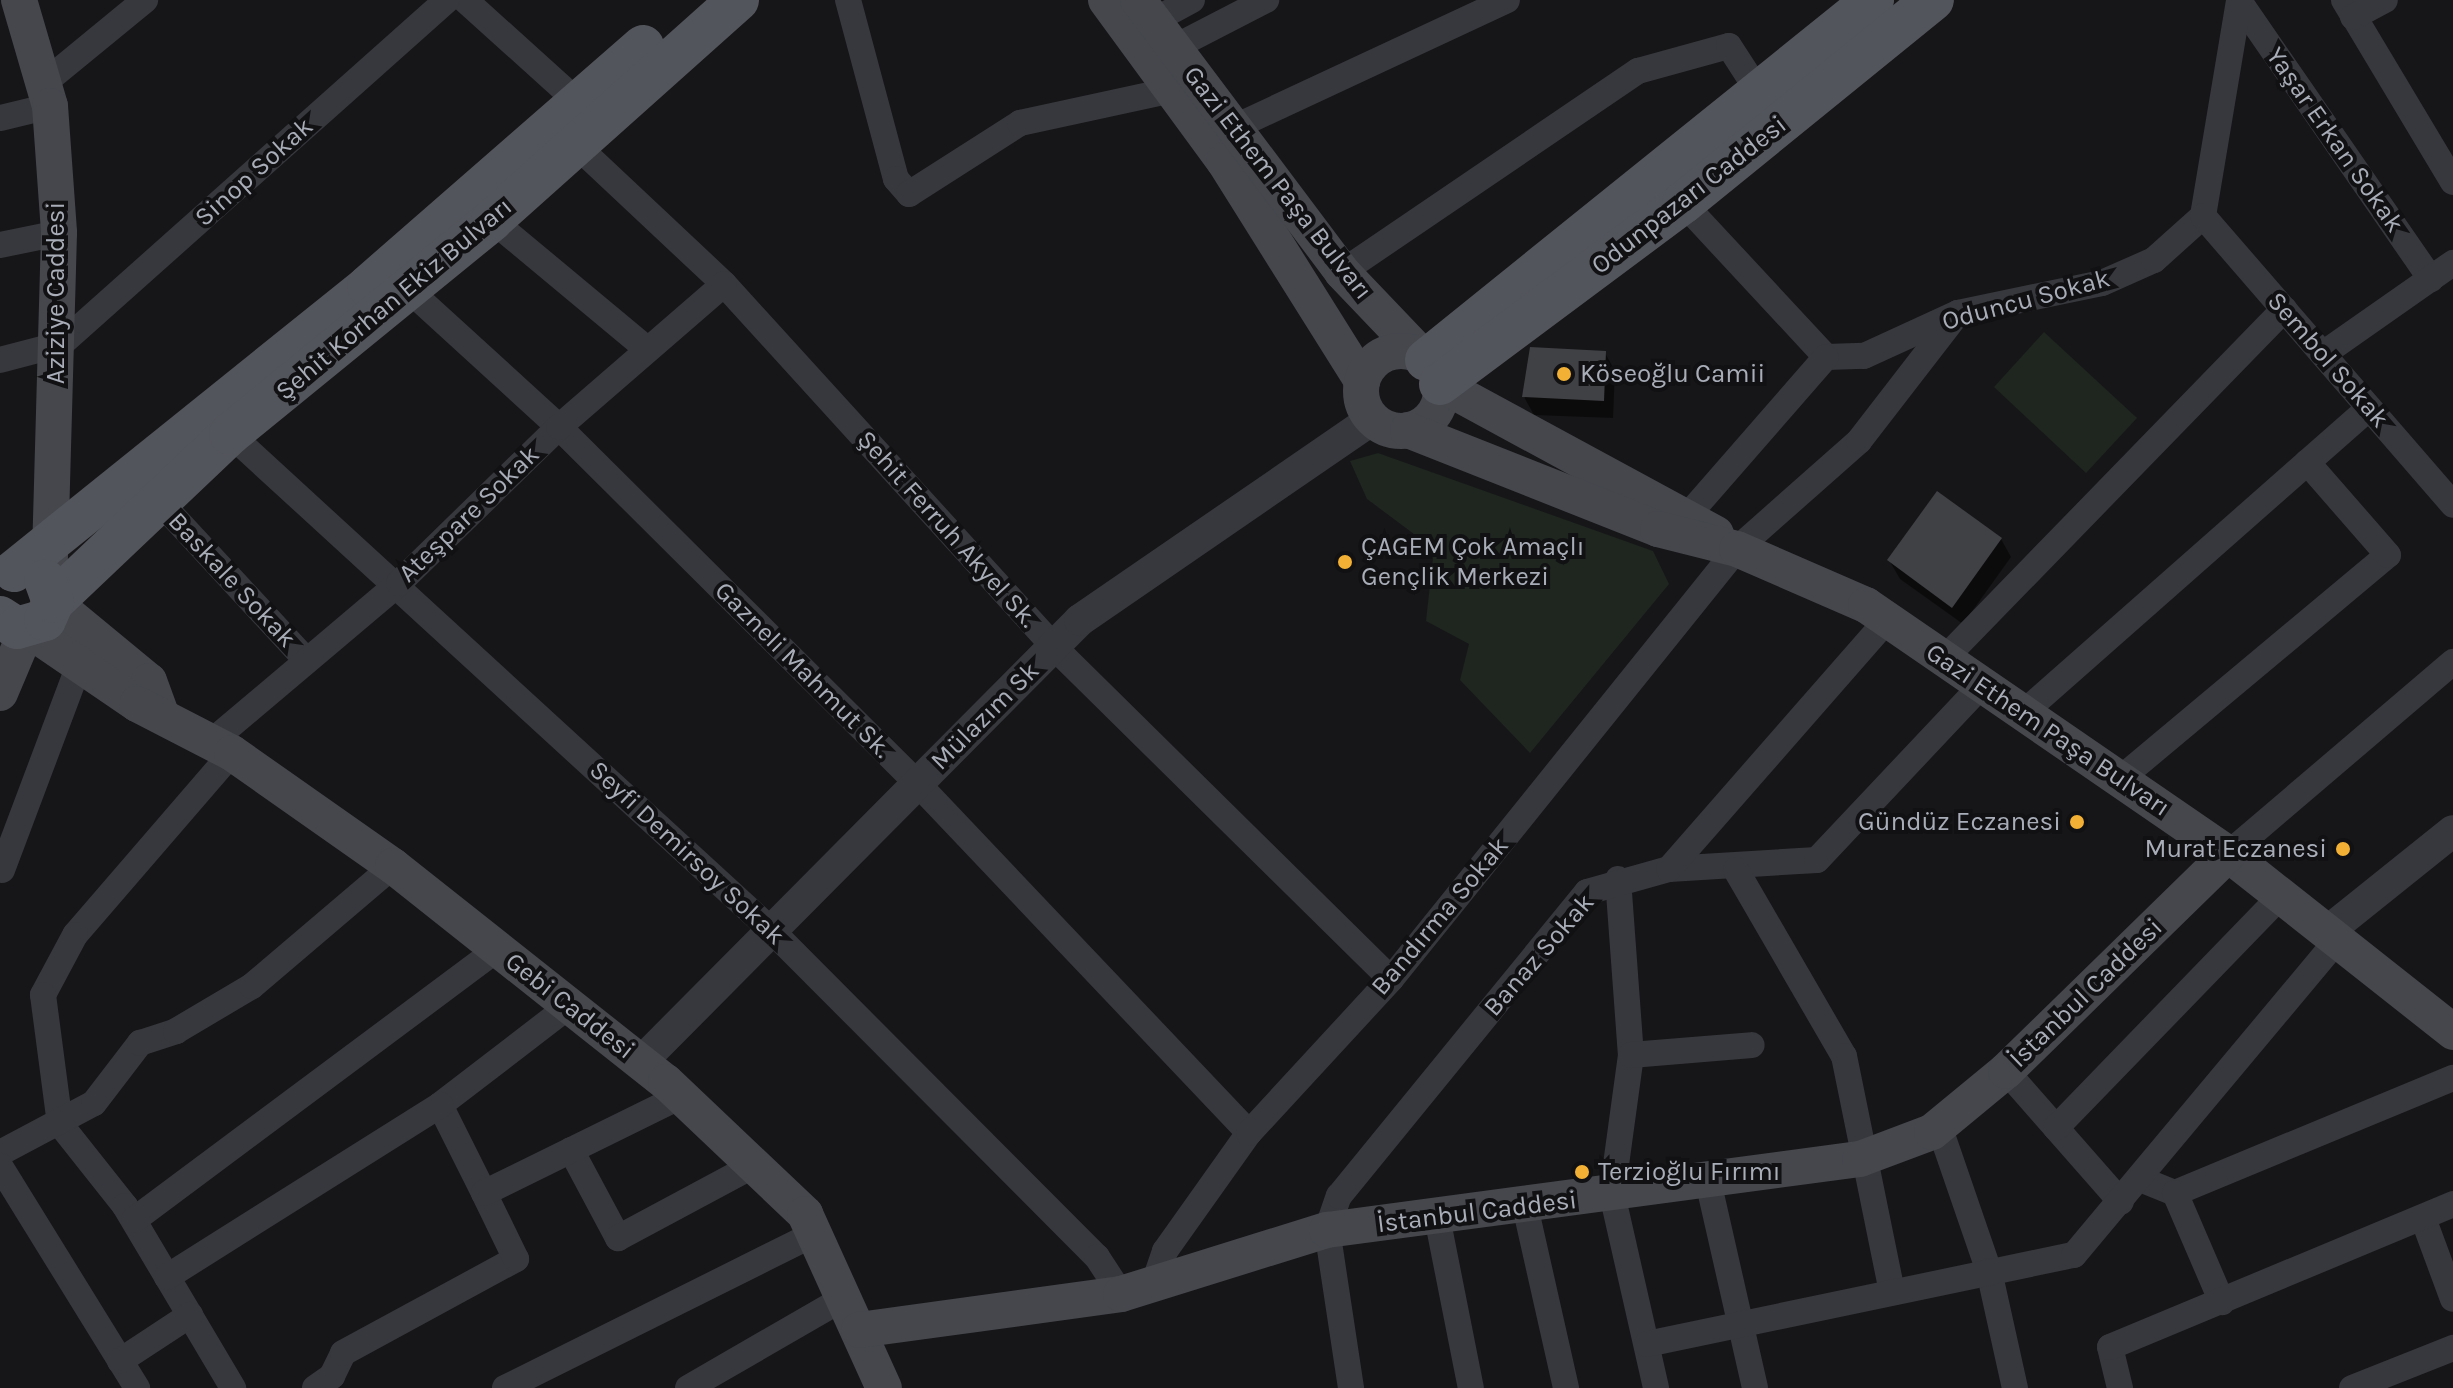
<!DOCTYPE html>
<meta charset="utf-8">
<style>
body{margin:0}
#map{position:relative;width:2453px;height:1388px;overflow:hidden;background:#161618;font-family:Karla,sans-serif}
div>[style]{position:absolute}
.green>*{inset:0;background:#1e261f}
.shadow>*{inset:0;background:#0007}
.building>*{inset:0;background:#404145}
.minor>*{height:26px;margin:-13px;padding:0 13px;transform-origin:13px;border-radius:13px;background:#37383d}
.tertiary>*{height:32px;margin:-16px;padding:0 16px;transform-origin:16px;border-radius:16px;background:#37383d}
.secondary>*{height:36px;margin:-18px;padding:0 18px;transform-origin:18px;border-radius:18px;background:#45474d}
.secondary>.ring{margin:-18px;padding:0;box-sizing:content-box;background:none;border:36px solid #45474d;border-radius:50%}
.primary>*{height:42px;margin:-21px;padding:0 21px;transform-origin:21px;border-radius:21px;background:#53555c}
.dots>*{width:22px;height:22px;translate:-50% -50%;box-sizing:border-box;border:4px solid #111113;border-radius:50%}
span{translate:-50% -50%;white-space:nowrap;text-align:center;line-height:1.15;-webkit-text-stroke:8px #111113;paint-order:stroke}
.street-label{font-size:26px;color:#a8adb8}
.poi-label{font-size:26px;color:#a8adb8}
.left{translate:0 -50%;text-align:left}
.right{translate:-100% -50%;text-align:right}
</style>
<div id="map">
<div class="green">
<i style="clip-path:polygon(2044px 332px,2137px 418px,2086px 473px,1994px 387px)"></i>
<i style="clip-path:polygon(1378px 453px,1653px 551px,1669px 584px,1530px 753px,1460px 680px,1469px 644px,1426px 621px,1434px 549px,1367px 499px,1350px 461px)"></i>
</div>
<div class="shadow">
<i style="clip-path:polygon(1605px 353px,1615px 371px,1613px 418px,1534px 415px,1524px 397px)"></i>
<i style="clip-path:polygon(2001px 539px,2011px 557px,1963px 624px,1900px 579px,1889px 560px)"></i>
</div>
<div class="building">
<i style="clip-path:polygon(1530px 347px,1606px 351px,1604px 401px,1522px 397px)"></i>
<i style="clip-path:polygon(1937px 491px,2002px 538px,1952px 608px,1887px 560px)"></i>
</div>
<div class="minor">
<i style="left:465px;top:0;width:152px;rotate:42.1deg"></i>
<i style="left:848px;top:0;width:185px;rotate:75deg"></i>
<i style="left:896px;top:179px;width:20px;rotate:49deg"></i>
<i style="left:909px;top:194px;width:132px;rotate:-32.6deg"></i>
<i style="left:1020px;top:123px;width:157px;rotate:-12.2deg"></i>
<i style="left:2344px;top:0;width:212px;rotate:59.1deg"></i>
<i style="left:2239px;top:1px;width:338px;rotate:55.4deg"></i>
<i style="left:2353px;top:17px;width:36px;rotate:-28deg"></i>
<i style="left:1155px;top:20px;width:42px;rotate:-28.4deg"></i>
<i style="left:1173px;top:48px;width:105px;rotate:-27.3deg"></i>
<i style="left:44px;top:83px;width:131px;rotate:-39.4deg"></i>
<i style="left:0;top:118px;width:51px;rotate:-13.5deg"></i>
<i style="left:1235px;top:127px;width:300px;rotate:-25deg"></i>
<i style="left:575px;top:144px;width:204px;rotate:43.2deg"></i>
<i style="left:724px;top:284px;width:491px;rotate:47.7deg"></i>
<i style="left:1054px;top:647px;width:473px;rotate:44.6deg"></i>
<i style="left:1683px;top:203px;width:210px;rotate:47.1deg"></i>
<i style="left:1826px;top:357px;width:38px;rotate:-2deg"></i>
<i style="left:1864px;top:356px;width:103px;rotate:-24.6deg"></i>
<i style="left:1958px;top:313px;width:147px;rotate:-11.8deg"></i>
<i style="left:2102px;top:283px;width:57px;rotate:-23.9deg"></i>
<i style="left:2154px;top:260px;width:66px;rotate:-41.9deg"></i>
<i style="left:2203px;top:216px;width:219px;rotate:-80.5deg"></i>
<i style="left:2203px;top:216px;width:382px;rotate:49.1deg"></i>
<i style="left:492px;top:220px;width:202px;rotate:39.8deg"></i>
<i style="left:0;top:245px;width:60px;rotate:-11.5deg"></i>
<i style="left:1342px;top:272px;width:358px;rotate:-34.2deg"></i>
<i style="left:1638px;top:71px;width:94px;rotate:-15.4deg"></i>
<i style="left:1729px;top:46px;width:57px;rotate:57.1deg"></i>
<i style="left:409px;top:290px;width:203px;rotate:42.4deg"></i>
<i style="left:559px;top:427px;width:506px;rotate:44.84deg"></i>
<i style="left:918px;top:784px;width:481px;rotate:46.5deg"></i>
<i style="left:2323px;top:354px;width:159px;rotate:-35deg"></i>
<i style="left:0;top:360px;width:63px;rotate:-14.7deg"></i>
<i style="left:61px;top:344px;width:517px;rotate:-41.71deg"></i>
<i style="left:230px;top:434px;width:733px;rotate:42.51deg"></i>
<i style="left:770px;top:929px;width:463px;rotate:45.1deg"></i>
<i style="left:1097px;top:1257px;width:44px;rotate:57deg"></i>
<i style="left:158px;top:500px;width:217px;rotate:47.2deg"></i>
<i style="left:1689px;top:514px;width:208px;rotate:-48.9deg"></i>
<i style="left:1944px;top:659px;width:488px;rotate:-45.8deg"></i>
<i style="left:2023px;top:713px;width:461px;rotate:-41.4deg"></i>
<i style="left:211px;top:742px;width:246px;rotate:-40.2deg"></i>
<i style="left:399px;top:583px;width:223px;rotate:-44.3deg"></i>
<i style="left:559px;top:427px;width:218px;rotate:-40.9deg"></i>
<i style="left:232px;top:753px;width:240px;rotate:130.8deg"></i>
<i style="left:75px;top:935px;width:68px;rotate:118.1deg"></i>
<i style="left:43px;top:995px;width:130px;rotate:82.5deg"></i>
<i style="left:60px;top:1124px;width:105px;rotate:51.6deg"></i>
<i style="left:125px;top:1206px;width:212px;rotate:59.3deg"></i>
<i style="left:2120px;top:779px;width:349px;rotate:-39.9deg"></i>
<i style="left:2388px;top:555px;width:123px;rotate:-131.1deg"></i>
<i style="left:2228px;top:854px;width:296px;rotate:-40.5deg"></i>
<i style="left:1669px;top:869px;width:148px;rotate:-3.5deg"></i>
<i style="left:1817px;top:860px;width:241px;rotate:-46.7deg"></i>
<i style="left:2px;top:870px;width:221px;rotate:-69.4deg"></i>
<i style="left:1736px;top:870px;width:215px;rotate:59.9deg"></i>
<i style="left:1844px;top:1056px;width:241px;rotate:78.5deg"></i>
<i style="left:1618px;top:879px;width:176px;rotate:85.8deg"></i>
<i style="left:1631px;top:1055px;width:140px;rotate:97.8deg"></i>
<i style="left:1612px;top:1194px;width:199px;rotate:77.2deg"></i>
<i style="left:1631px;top:1055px;width:121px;rotate:-4.7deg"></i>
<i style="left:2006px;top:1071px;width:174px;rotate:48.7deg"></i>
<i style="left:1939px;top:1126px;width:153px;rotate:71deg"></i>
<i style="left:1989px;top:1271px;width:120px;rotate:77.5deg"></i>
<i style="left:2056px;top:1128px;width:323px;rotate:-45.9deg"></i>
<i style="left:571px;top:1150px;width:100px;rotate:61.9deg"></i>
<i style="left:618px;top:1238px;width:154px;rotate:-28.2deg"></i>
<i style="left:0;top:1153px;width:106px;rotate:-28deg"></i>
<i style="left:94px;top:1103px;width:76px;rotate:-52.5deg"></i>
<i style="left:140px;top:1043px;width:38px;rotate:-18deg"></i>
<i style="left:176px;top:1031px;width:88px;rotate:-30.6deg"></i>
<i style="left:252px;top:986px;width:185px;rotate:-40.4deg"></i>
<i style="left:0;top:1166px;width:261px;rotate:58.3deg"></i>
<i style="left:2140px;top:1179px;width:38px;rotate:22deg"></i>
<i style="left:2175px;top:1193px;width:301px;rotate:-22.5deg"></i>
<i style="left:1708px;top:1181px;width:212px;rotate:77.2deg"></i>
<i style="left:484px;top:1193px;width:98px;rotate:-116.6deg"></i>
<i style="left:440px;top:1105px;width:163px;rotate:-37.5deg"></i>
<i style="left:2175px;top:1193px;width:119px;rotate:66.7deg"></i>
<i style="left:1525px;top:1206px;width:187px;rotate:77.3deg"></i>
<i style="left:1437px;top:1217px;width:174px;rotate:78.8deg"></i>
<i style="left:2423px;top:1218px;width:86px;rotate:69.7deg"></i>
<i style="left:134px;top:1220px;width:454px;rotate:-36.7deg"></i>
<i style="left:167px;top:1277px;width:323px;rotate:-32.2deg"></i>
<i style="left:1153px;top:1286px;width:37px;rotate:-71deg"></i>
<i style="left:1165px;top:1251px;width:145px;rotate:-54.6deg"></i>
<i style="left:1249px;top:1133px;width:209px;rotate:-47.3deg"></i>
<i style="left:1391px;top:979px;width:552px;rotate:-51.18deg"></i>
<i style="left:1737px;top:549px;width:163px;rotate:-41.5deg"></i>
<i style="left:1859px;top:441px;width:162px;rotate:-52.3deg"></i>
<i style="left:1647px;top:1344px;width:436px;rotate:-11.8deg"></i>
<i style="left:2074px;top:1255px;width:410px;rotate:-50.1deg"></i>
<i style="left:120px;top:1361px;width:84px;rotate:-33.3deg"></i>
<i style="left:315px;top:1388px;width:21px;rotate:-35deg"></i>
<i style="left:332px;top:1376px;width:25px;rotate:-64deg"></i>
<i style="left:343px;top:1353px;width:197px;rotate:-28.5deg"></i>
<i style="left:516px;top:1259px;width:73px;rotate:-115.9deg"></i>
<i style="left:484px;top:1193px;width:220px;rotate:-26.2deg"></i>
<i style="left:505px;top:1388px;width:345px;rotate:-26.5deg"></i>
<i style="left:688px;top:1388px;width:180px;rotate:-30deg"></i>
<i style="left:1351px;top:1388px;width:160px;rotate:-98.6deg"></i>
<i style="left:1327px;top:1230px;width:36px;rotate:-71deg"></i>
<i style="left:1339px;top:1196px;width:392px;rotate:-50.8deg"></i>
<i style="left:1587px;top:892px;width:85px;rotate:-15.7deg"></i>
<i style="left:1669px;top:869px;width:331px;rotate:-48.8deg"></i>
<i style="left:2120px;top:1388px;width:42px;rotate:-103.7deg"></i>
<i style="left:2110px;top:1347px;width:372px;rotate:-22.6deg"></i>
<i style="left:2352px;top:1388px;width:109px;rotate:-21.6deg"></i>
</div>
<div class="tertiary">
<i style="left:2327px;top:932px;width:161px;rotate:-38.7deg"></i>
<i style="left:641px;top:1062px;width:623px;rotate:-45.2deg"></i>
<i style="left:1080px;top:620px;width:354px;rotate:-34.5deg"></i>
</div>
<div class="secondary">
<i style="left:19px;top:0;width:110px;rotate:73.7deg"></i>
<i style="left:50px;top:106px;width:127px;rotate:85.9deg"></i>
<i style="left:59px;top:233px;width:328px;rotate:91.6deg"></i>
<i style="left:1106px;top:0;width:200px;rotate:53.8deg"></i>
<i style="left:1224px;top:161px;width:260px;rotate:57.9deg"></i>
<i style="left:1138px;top:0;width:340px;rotate:53.1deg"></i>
<i style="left:1342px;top:272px;width:122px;rotate:46.3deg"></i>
<i class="ring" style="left:1361px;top:351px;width:44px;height:44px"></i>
<i style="left:1440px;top:384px;width:314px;rotate:28.5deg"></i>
<i style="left:1408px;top:430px;width:269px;rotate:21.6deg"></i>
<i style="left:1658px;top:529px;width:81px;rotate:14.2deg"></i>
<i style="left:1737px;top:549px;width:141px;rotate:23.5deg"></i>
<i style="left:1866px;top:605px;width:439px;rotate:34.5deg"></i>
<i style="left:2228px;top:854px;width:287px;rotate:38.3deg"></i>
<i style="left:53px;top:602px;width:124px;rotate:39.5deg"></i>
<i style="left:149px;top:681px;width:33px;rotate:70deg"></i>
<i style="left:0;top:693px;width:69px;rotate:-67.1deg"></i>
<i style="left:27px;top:629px;width:133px;rotate:34.3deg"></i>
<i style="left:137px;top:704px;width:107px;rotate:27.3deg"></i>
<i style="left:232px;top:753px;width:197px;rotate:35.1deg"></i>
<i style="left:393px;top:866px;width:348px;rotate:38.4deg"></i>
<i style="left:666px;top:1082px;width:192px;rotate:43.5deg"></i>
<i style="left:805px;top:1214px;width:191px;rotate:65.6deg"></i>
<i style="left:859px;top:1330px;width:264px;rotate:-7.8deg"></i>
<i style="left:1121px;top:1294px;width:216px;rotate:-17.3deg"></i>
<i style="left:1327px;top:1230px;width:538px;rotate:-7.59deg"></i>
<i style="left:1860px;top:1159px;width:77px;rotate:-20.6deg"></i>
<i style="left:1932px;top:1132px;width:96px;rotate:-39.5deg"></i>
<i style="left:2006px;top:1071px;width:310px;rotate:-44.3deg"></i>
</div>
<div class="primary">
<i style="left:1426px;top:360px;width:574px;rotate:-38.85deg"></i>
<i style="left:1440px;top:384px;width:303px;rotate:-36.7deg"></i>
<i style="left:1683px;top:203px;width:322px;rotate:-39.1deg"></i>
<i style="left:14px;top:571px;width:454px;rotate:-38.8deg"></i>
<i style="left:368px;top:286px;width:365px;rotate:-41.1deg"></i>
<i style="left:53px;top:602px;width:244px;rotate:-43.5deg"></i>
<i style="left:230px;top:434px;width:338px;rotate:-39.2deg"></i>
<i style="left:492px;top:220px;width:330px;rotate:-41.8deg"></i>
<i style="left:0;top:617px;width:20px;rotate:33deg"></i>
<i style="left:17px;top:628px;width:29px;rotate:-16deg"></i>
<i style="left:45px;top:620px;width:20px;rotate:-66deg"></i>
<i style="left:53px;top:602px;width:23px;rotate:-110deg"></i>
</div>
<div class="dots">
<i style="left:1564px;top:374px;background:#f2b134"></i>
<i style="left:1345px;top:562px;background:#f2b134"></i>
<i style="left:2077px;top:822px;background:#f2b134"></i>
<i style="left:2343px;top:849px;background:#f2b134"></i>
<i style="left:1582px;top:1172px;background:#f2b134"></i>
</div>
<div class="street-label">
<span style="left:2335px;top:140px;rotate:55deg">Yaşar Erkan Sokak</span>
<span style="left:254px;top:172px;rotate:-42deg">Sinop Sokak</span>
<span style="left:1278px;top:183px;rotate:52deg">Gazi Ethem Paşa Bulvarı</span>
<span style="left:1689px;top:195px;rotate:-38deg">Odunpazarı Caddesi</span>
<span style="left:56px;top:293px;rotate:-90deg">Aziziye Caddesi</span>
<span style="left:394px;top:299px;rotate:-40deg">Şehit Korhan Ekiz Bulvarı</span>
<span style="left:2026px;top:300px;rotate:-15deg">Oduncu Sokak</span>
<span style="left:2328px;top:360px;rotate:49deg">Sembol Sokak</span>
<span style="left:469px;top:514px;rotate:-44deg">Ateşpare Sokak</span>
<span style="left:947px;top:529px;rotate:48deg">Şehit Ferruh Akyel Sk.</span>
<span style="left:232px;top:580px;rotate:47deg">Baskale Sokak</span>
<span style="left:803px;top:670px;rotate:45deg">Gazneli Mahmut Sk.</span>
<span style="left:985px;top:716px;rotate:-45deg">Mülazım Sk</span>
<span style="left:2048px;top:730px;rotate:34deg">Gazi Ethem Paşa Bulvarı</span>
<span style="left:687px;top:853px;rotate:43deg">Seyfi Demirsoy Sokak</span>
<span style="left:1440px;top:916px;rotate:-50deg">Bandırma Sokak</span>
<span style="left:1539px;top:955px;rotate:-49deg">Banaz Sokak</span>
<span style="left:2086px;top:993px;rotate:-44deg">İstanbul Caddesi</span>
<span style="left:570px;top:1006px;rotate:38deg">Gebi Caddesi</span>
<span style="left:1477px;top:1212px;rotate:-7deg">İstanbul Caddesi</span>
</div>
<div class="poi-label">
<span class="left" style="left:1580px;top:374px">Köseoğlu Camii</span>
<span class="left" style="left:1361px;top:562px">ÇAGEM Çok Amaçlı<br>Gençlik Merkezi</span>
<span class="right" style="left:2061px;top:822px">Gündüz Eczanesi</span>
<span class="right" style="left:2327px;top:849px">Murat Eczanesi</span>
<span class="left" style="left:1598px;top:1172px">Terzioğlu Fırımı</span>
</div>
</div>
